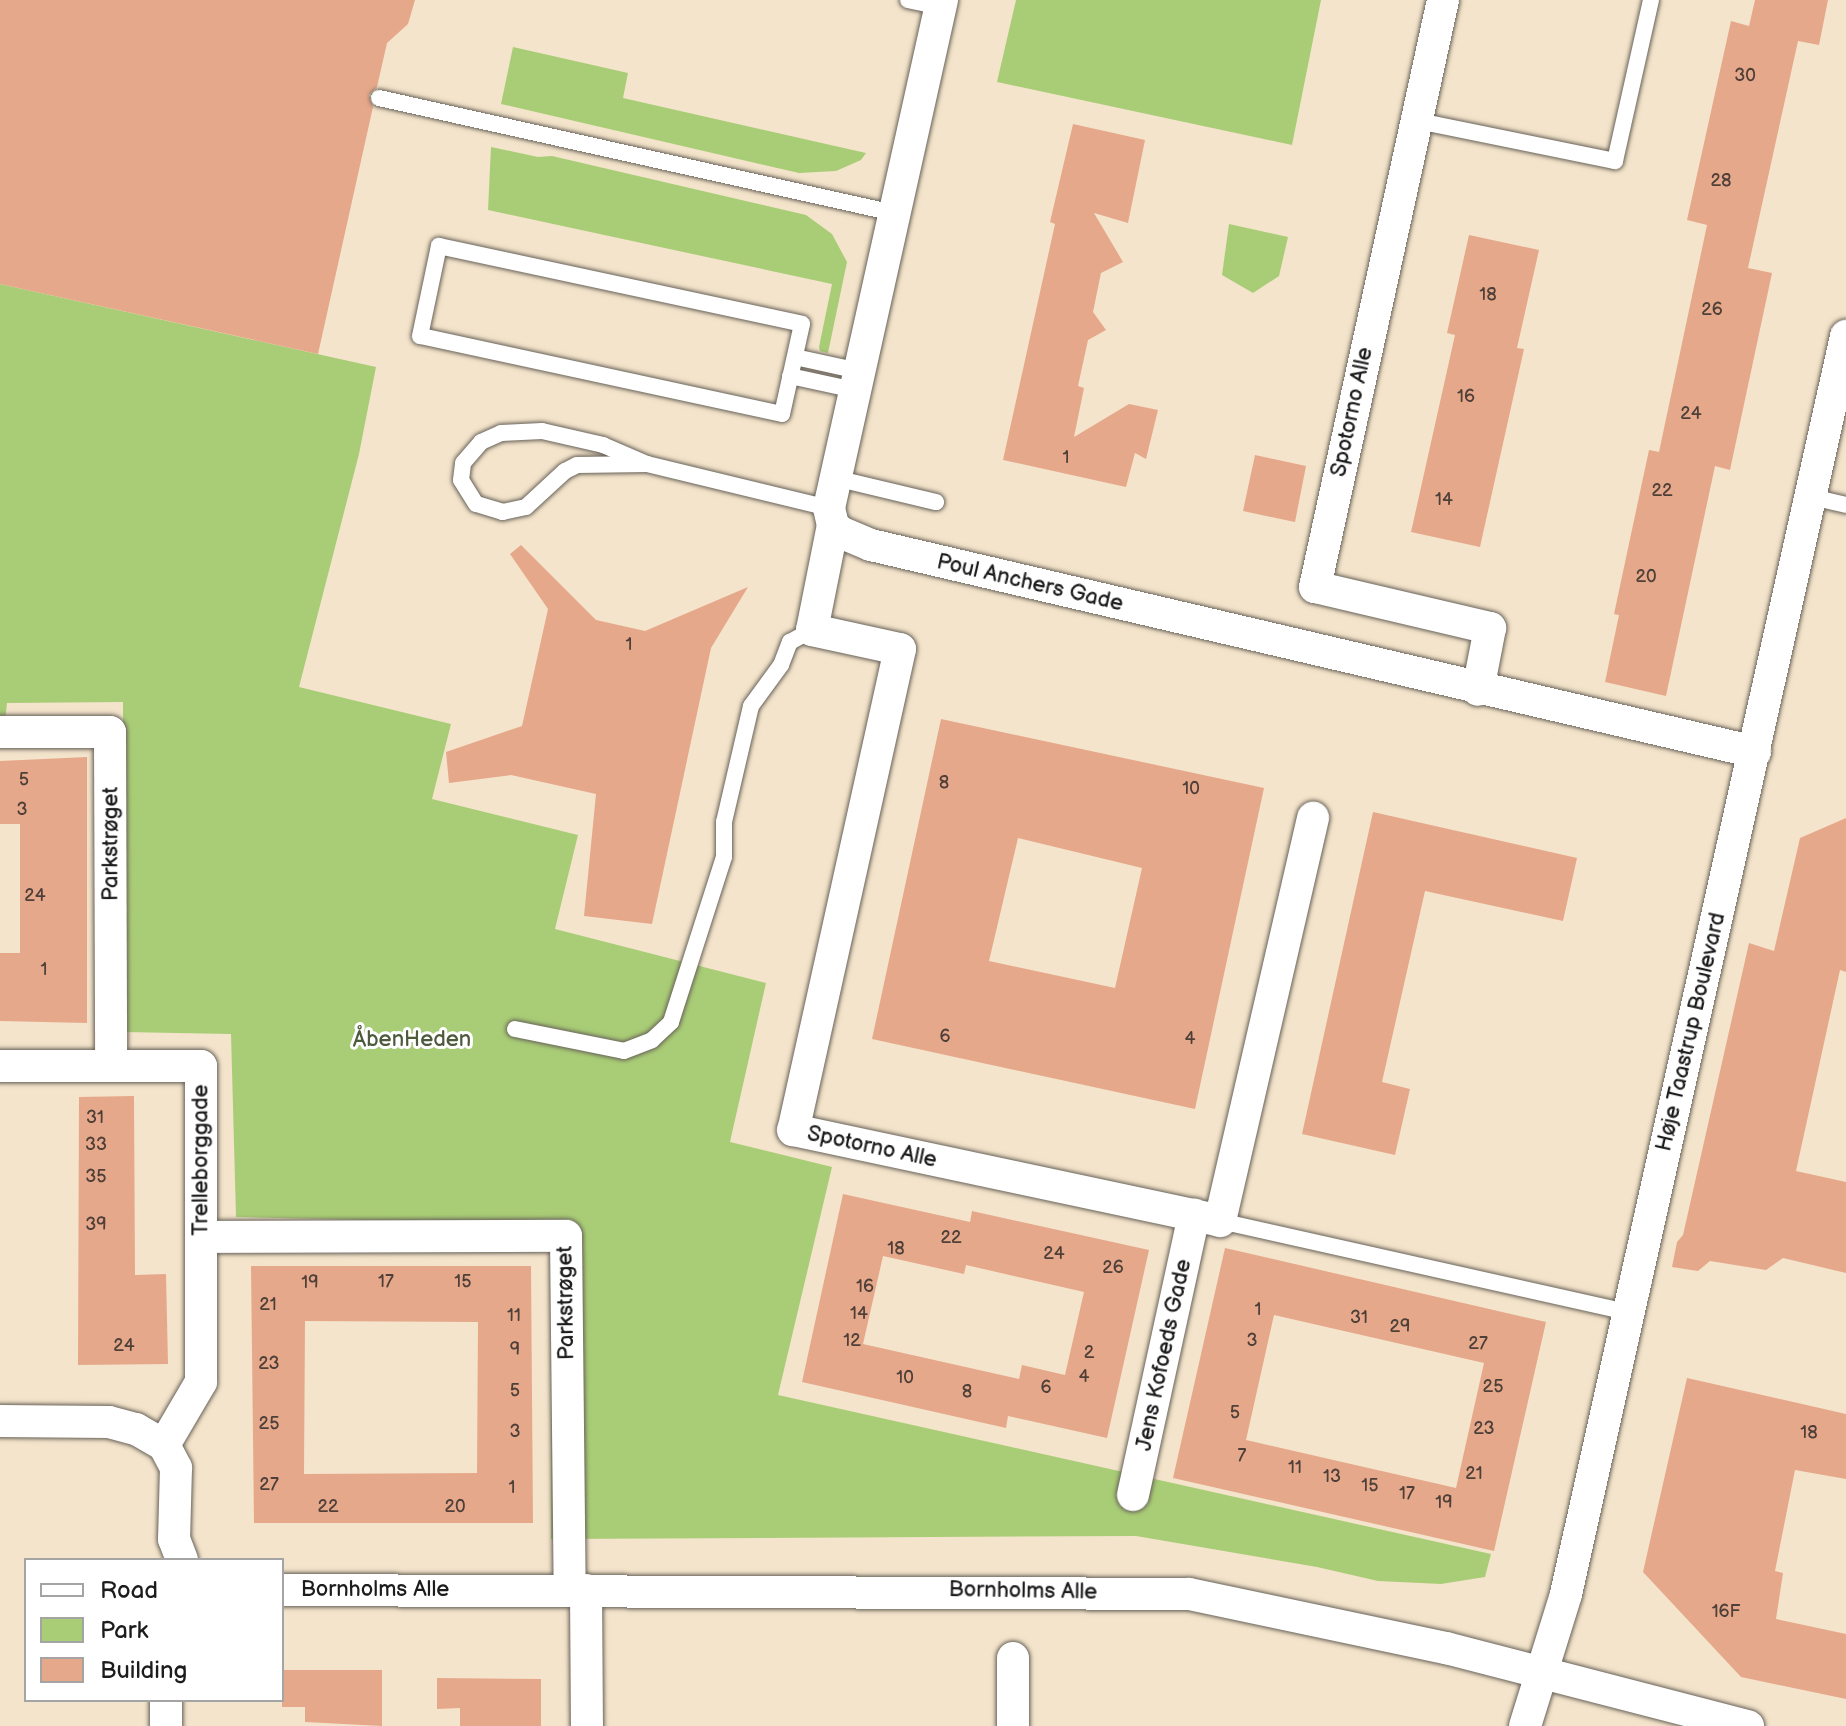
<!DOCTYPE html>
<meta charset="utf-8">
<style>
body{margin:0}
#map{position:relative;width:1846px;height:1726px;overflow:hidden;background:#f4e4cb;font-family:"Balsamiq Sans",sans-serif}
div>[style]{position:absolute}
.green>*{inset:0;background:#a9cd76}
.building>*{inset:0;background:#e6a88a}
.roads{filter:drop-shadow(0 0 2px #686259) drop-shadow(0 0 2px #686259)}
.service>*{height:16px;margin:-8px;padding:0 8px;transform-origin:8px;border-radius:8px;background:#fff}
.minor>*{height:32px;margin:-16px;padding:0 16px;transform-origin:16px;border-radius:16px;background:#fff}
span{translate:-50% -50%;white-space:nowrap;text-align:center;line-height:1.15;-webkit-text-stroke:6px #fff;paint-order:stroke}
.number-label{font-size:18px;color:#4e3f38}
.number-label span{-webkit-text-stroke-width:0}
.street-label{font-size:22px;color:#1c1c1c}
.park-label{font-size:22px;color:#4d5a3c}
.legend{position:absolute;left:24px;top:1558px;width:260px;height:144px;box-sizing:border-box;background:#fff;border:2px solid #a4a4a4;margin:0;padding:10px 14px;list-style:none;font-size:24px;color:#1c1c1c}
.legend li{display:flex;align-items:center;gap:16px;height:40px}
.legend b{width:40px;border:2px solid #a4a4a4}
</style>
<div id="map">
<div class="green">
<i style="clip-path:polygon(1016px 0,1321px 0,1292px 145px,997px 82px)"></i>
<i style="clip-path:polygon(513px 47px,628px 73px,623px 98px,866px 153px,861px 160px,836px 171px,799px 173px,501px 104px)"></i>
<i style="clip-path:polygon(491px 147px,538px 157px,552px 156px,806px 215px,832px 234px,847px 262px,828px 353px,820px 351px,819px 347px,832px 284px,488px 210px)"></i>
<i style="clip-path:polygon(1229px 224px,1288px 237px,1279px 276px,1253px 293px,1222px 275px)"></i>
<i style="clip-path:polygon(0 284px,376px 367px,359px 454px,299px 687px,451px 724px,432px 799px,578px 835px,555px 929px,766px 983px,730px 1142px,832px 1167px,778px 1395px,1491px 1554px,1485px 1577px,1441px 1584px,1378px 1581px,1317px 1567px,1136px 1536px,551px 1539px,552px 1224px,236px 1217px,231px 1034px,123px 1032px,123px 702px,7px 703px,5px 722px,0 722px)"></i>
</div>
<div class="building">
<i style="clip-path:polygon(0 0,415px 0,408px 24px,387px 43px,377px 87px,369px 95px,373px 107px,318px 354px,0 284px)"></i>
<i style="clip-path:polygon(1755px 0,1828px 0,1819px 45px,1798px 41px,1748px 268px,1772px 273px,1730px 470px,1715px 466px,1666px 696px,1605px 682px,1619px 615px,1614px 614px,1649px 450px,1659px 452px,1707px 225px,1687px 220px,1731px 21px,1749px 26px)"></i>
<i style="clip-path:polygon(1073px 124px,1145px 140px,1128px 223px,1094px 213px,1123px 262px,1101px 273px,1093px 312px,1106px 330px,1088px 340px,1078px 386px,1084px 388px,1074px 437px,1129px 404px,1158px 410px,1146px 459px,1135px 453px,1126px 487px,1003px 460px,1055px 224px,1050px 222px)"></i>
<i style="clip-path:polygon(1469px 235px,1539px 250px,1517px 348px,1524px 349px,1480px 547px,1411px 532px,1455px 335px,1447px 333px)"></i>
<i style="clip-path:polygon(1255px 455px,1306px 466px,1295px 522px,1243px 511px)"></i>
<i style="clip-path:polygon(521px 545px,596px 620px,645px 631px,748px 587px,711px 648px,652px 924px,584px 916px,596px 794px,511px 775px,449px 783px,446px 752px,522px 726px,548px 609px,510px 554px)"></i>
<i style="clip-path:polygon(evenodd,941px 719px,1264px 788px,1195px 1109px,872px 1039px,941px 719px,1018px 838px,1142px 868px,1115px 988px,989px 961px,1018px 838px)"></i>
<i style="clip-path:polygon(87px 757px,87px 1023px,0 1021px,0 953px,20px 953px,20px 824px,0 824px,0 761px)"></i>
<i style="clip-path:polygon(1373px 812px,1577px 858px,1563px 921px,1425px 891px,1382px 1082px,1410px 1089px,1395px 1155px,1302px 1134px)"></i>
<i style="clip-path:polygon(1846px 818px,1846px 972px,1840px 970px,1796px 1171px,1846px 1182px,1846px 1273px,1783px 1258px,1766px 1270px,1710px 1261px,1698px 1271px,1672px 1267px,1677px 1242px,1683px 1235px,1749px 943px,1774px 951px,1800px 838px)"></i>
<i style="clip-path:polygon(134px 1096px,135px 1275px,166px 1274px,168px 1364px,78px 1365px,79px 1097px)"></i>
<i style="clip-path:polygon(evenodd,843px 1194px,970px 1222px,972px 1211px,1149px 1250px,1107px 1438px,1008px 1416px,1006px 1428px,802px 1382px,843px 1194px,883px 1256px,964px 1274px,966px 1265px,1084px 1292px,1065px 1375px,1022px 1365px,1019px 1379px,863px 1344px,883px 1256px)"></i>
<i style="clip-path:polygon(evenodd,1225px 1248px,1546px 1322px,1494px 1551px,1173px 1478px,1225px 1248px,1274px 1315px,1484px 1363px,1456px 1488px,1246px 1440px,1274px 1315px)"></i>
<i style="clip-path:polygon(evenodd,251px 1266px,531px 1266px,533px 1523px,254px 1523px,251px 1266px,305px 1321px,478px 1322px,477px 1473px,304px 1474px,305px 1321px)"></i>
<i style="clip-path:polygon(1687px 1378px,1846px 1414px,1846px 1479px,1795px 1470px,1775px 1571px,1783px 1573px,1776px 1619px,1846px 1634px,1846px 1699px,1741px 1677px,1643px 1572px)"></i>
<i style="clip-path:polygon(282px 1670px,382px 1670px,382px 1726px,305px 1722px,305px 1707px,282px 1707px)"></i>
<i style="clip-path:polygon(437px 1678px,541px 1679px,541px 1726px,460px 1726px,460px 1708px,437px 1709px)"></i>
</div>
<div class="roads">
<div class="service">
<i style="left:908px;top:0;width:33px;rotate:12deg"></i>
<i style="left:379px;top:98px;width:528px;rotate:12.59deg"></i>
<i style="left:1418px;top:121px;width:201px;rotate:11.5deg"></i>
<i style="left:1615px;top:161px;width:165px;rotate:-77.4deg"></i>
<i style="left:439px;top:246px;width:371px;rotate:12.1deg"></i>
<i style="left:802px;top:324px;width:92px;rotate:102.5deg"></i>
<i style="left:782px;top:414px;width:370px;rotate:-167.8deg"></i>
<i style="left:420px;top:336px;width:92px;rotate:-78.1deg"></i>
<i style="left:795px;top:357px;width:66px;rotate:12.3deg"></i>
<i style="left:790px;top:376px;width:66px;rotate:12.2deg"></i>
<i style="left:647px;top:464px;width:70px;rotate:179.2deg"></i>
<i style="left:577px;top:465px;width:13px;rotate:153deg"></i>
<i style="left:565px;top:471px;width:53px;rotate:137.3deg"></i>
<i style="left:526px;top:507px;width:24px;rotate:168deg"></i>
<i style="left:503px;top:512px;width:28px;rotate:-163deg"></i>
<i style="left:476px;top:504px;width:28px;rotate:-122deg"></i>
<i style="left:461px;top:480px;width:17px;rotate:-83deg"></i>
<i style="left:463px;top:463px;width:28px;rotate:-49deg"></i>
<i style="left:481px;top:442px;width:22px;rotate:-24deg"></i>
<i style="left:501px;top:433px;width:41px;rotate:-2.8deg"></i>
<i style="left:542px;top:431px;width:63px;rotate:12.9deg"></i>
<i style="left:603px;top:445px;width:48px;rotate:23.4deg"></i>
<i style="left:647px;top:464px;width:187px;rotate:13.6deg"></i>
<i style="left:835px;top:478px;width:104px;rotate:13.4deg"></i>
<i style="left:1812px;top:497px;width:35px;rotate:13deg"></i>
<i style="left:515px;top:1029px;width:111px;rotate:11.4deg"></i>
<i style="left:624px;top:1051px;width:30px;rotate:-21deg"></i>
<i style="left:652px;top:1040px;width:26px;rotate:-43deg"></i>
<i style="left:671px;top:1022px;width:173px;rotate:-72.2deg"></i>
<i style="left:724px;top:857px;width:35px;rotate:-90deg"></i>
<i style="left:724px;top:822px;width:119px;rotate:-76.9deg"></i>
<i style="left:751px;top:706px;width:51px;rotate:-53.8deg"></i>
<i style="left:781px;top:665px;width:25px;rotate:-69deg"></i>
<i style="left:790px;top:642px;width:25px;rotate:-29deg"></i>
<i style="left:1220px;top:1221px;width:417px;rotate:12.6deg"></i>
</div>
<div class="minor">
<i style="left:942px;top:0;width:520px;rotate:102.54deg"></i>
<i style="left:829px;top:508px;width:17px;rotate:77deg"></i>
<i style="left:833px;top:525px;width:10px;rotate:45deg"></i>
<i style="left:840px;top:532px;width:34px;rotate:23deg"></i>
<i style="left:871px;top:545px;width:908px;rotate:13.18deg"></i>
<i style="left:1443px;top:0;width:601px;rotate:102.3deg"></i>
<i style="left:1315px;top:587px;width:180px;rotate:13.2deg"></i>
<i style="left:1490px;top:628px;width:63px;rotate:101deg"></i>
<i style="left:833px;top:525px;width:107px;rotate:101.3deg"></i>
<i style="left:812px;top:630px;width:90px;rotate:12.2deg"></i>
<i style="left:900px;top:649px;width:493px;rotate:102.5deg"></i>
<i style="left:793px;top:1130px;width:437px;rotate:12deg"></i>
<i style="left:1220px;top:1221px;width:414px;rotate:-77deg"></i>
<i style="left:0;top:732px;width:110px"></i>
<i style="left:110px;top:732px;width:334px;rotate:89.8deg"></i>
<i style="left:0;top:1066px;width:201px"></i>
<i style="left:201px;top:1066px;width:316px;rotate:90deg"></i>
<i style="left:201px;top:1382px;width:73px;rotate:120.4deg"></i>
<i style="left:201px;top:1237px;width:365px;rotate:-0.2deg"></i>
<i style="left:566px;top:1236px;width:354px;rotate:89.4deg"></i>
<i style="left:0;top:1421px;width:109px;rotate:0.5deg"></i>
<i style="left:109px;top:1422px;width:28px;rotate:15deg"></i>
<i style="left:136px;top:1429px;width:32px;rotate:30deg"></i>
<i style="left:164px;top:1445px;width:26px;rotate:62deg"></i>
<i style="left:176px;top:1468px;width:71px;rotate:91.6deg"></i>
<i style="left:174px;top:1539px;width:22px;rotate:69deg"></i>
<i style="left:1133px;top:1495px;width:287px;rotate:-77.7deg"></i>
<i style="left:282px;top:1590px;width:907px;rotate:0.25deg"></i>
<i style="left:1189px;top:1594px;width:263px;rotate:11.9deg"></i>
<i style="left:1446px;top:1648px;width:312px;rotate:14.5deg"></i>
<i style="left:586px;top:1590px;width:136px;rotate:89.6deg"></i>
<i style="left:1013px;top:1658px;width:68px;rotate:90deg"></i>
<i style="left:166px;top:1700px;width:26px;rotate:90deg"></i>
<i style="left:1525px;top:1726px;width:138px;rotate:-72.7deg"></i>
<i style="left:1566px;top:1594px;width:1289px;rotate:-77.45deg"></i>
</div>
</div>
<div class="number-label">
<span style="left:1745px;top:76px">30</span>
<span style="left:1721px;top:181px">28</span>
<span style="left:1488px;top:295px">18</span>
<span style="left:1712px;top:310px">26</span>
<span style="left:1466px;top:397px">16</span>
<span style="left:1691px;top:414px">24</span>
<span style="left:1066px;top:458px">1</span>
<span style="left:1662px;top:491px">22</span>
<span style="left:1444px;top:500px">14</span>
<span style="left:1646px;top:577px">20</span>
<span style="left:629px;top:645px">1</span>
<span style="left:24px;top:780px">5</span>
<span style="left:944px;top:783px">8</span>
<span style="left:1191px;top:789px">10</span>
<span style="left:22px;top:810px">3</span>
<span style="left:35px;top:896px">24</span>
<span style="left:44px;top:970px">1</span>
<span style="left:945px;top:1037px">6</span>
<span style="left:1190px;top:1039px">4</span>
<span style="left:95px;top:1118px">31</span>
<span style="left:96px;top:1145px">33</span>
<span style="left:96px;top:1177px">35</span>
<span style="left:96px;top:1225px">39</span>
<span style="left:951px;top:1238px">22</span>
<span style="left:896px;top:1249px">18</span>
<span style="left:1054px;top:1254px">24</span>
<span style="left:1113px;top:1268px">26</span>
<span style="left:386px;top:1282px">17</span>
<span style="left:463px;top:1282px">15</span>
<span style="left:310px;top:1283px">19</span>
<span style="left:865px;top:1287px">16</span>
<span style="left:268px;top:1305px">21</span>
<span style="left:1258px;top:1310px">1</span>
<span style="left:859px;top:1314px">14</span>
<span style="left:514px;top:1316px">11</span>
<span style="left:1359px;top:1318px">31</span>
<span style="left:1400px;top:1327px">29</span>
<span style="left:852px;top:1341px">12</span>
<span style="left:1252px;top:1341px">3</span>
<span style="left:1478px;top:1344px">27</span>
<span style="left:124px;top:1346px">24</span>
<span style="left:515px;top:1350px">9</span>
<span style="left:1089px;top:1353px">2</span>
<span style="left:269px;top:1364px">23</span>
<span style="left:1084px;top:1377px">4</span>
<span style="left:905px;top:1378px">10</span>
<span style="left:1493px;top:1387px">25</span>
<span style="left:1046px;top:1388px">6</span>
<span style="left:515px;top:1391px">5</span>
<span style="left:967px;top:1392px">8</span>
<span style="left:1235px;top:1413px">5</span>
<span style="left:269px;top:1424px">25</span>
<span style="left:1484px;top:1429px">23</span>
<span style="left:515px;top:1432px">3</span>
<span style="left:1809px;top:1433px">18</span>
<span style="left:1242px;top:1456px">7</span>
<span style="left:1295px;top:1468px">11</span>
<span style="left:1474px;top:1474px">21</span>
<span style="left:1332px;top:1477px">13</span>
<span style="left:269px;top:1485px">27</span>
<span style="left:1370px;top:1486px">15</span>
<span style="left:512px;top:1488px">1</span>
<span style="left:1407px;top:1494px">17</span>
<span style="left:1444px;top:1503px">19</span>
<span style="left:328px;top:1507px">22</span>
<span style="left:455px;top:1507px">20</span>
<span style="left:1726px;top:1612px">16F</span>
</div>
<div class="street-label">
<span style="left:1352px;top:412px;rotate:-78deg">Spotorno Alle</span>
<span style="left:1030px;top:583px;rotate:13deg">Poul Anchers Gade</span>
<span style="left:111px;top:844px;rotate:-90deg">Parkstrøget</span>
<span style="left:1691px;top:1032px;rotate:-77deg">Høje Taastrup Boulevard</span>
<span style="left:872px;top:1147px;rotate:12deg">Spotorno Alle</span>
<span style="left:201px;top:1160px;rotate:-90deg">Trelleborggade</span>
<span style="left:566px;top:1303px;rotate:-91deg">Parkstrøget</span>
<span style="left:1164px;top:1355px;rotate:-78deg">Jens Kofoeds Gade</span>
<span style="left:375px;top:1590px">Bornholms Alle</span>
<span style="left:1023px;top:1591px;rotate:1deg">Bornholms Alle</span>
</div>
<div class="park-label">
<span style="left:412px;top:1040px">ÅbenHeden</span>
</div>
<ul class="legend">
<li><b style="height:10px;background:#fff"></b>Road</li>
<li><b style="height:22px;background:#a9cd76"></b>Park</li>
<li><b style="height:22px;background:#e6a88a"></b>Building</li>
</ul>
</div>
